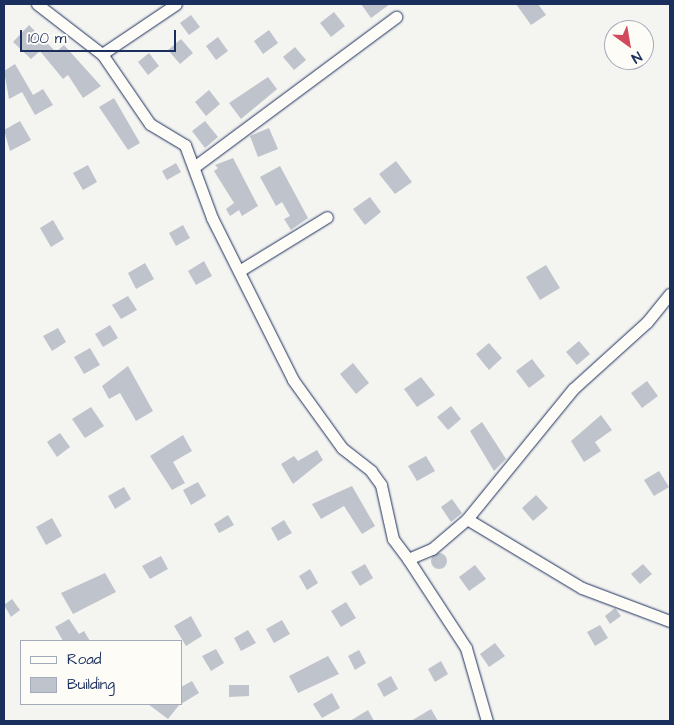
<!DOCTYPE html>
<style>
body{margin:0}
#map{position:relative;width:674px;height:725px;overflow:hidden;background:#f4f4f1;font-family:"Architects Daughter",sans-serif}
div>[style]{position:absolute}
.building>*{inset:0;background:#bfc3cc}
.round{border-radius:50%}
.roads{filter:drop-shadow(0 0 1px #1b2f5e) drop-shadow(0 0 1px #1b2f5e)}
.minor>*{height:11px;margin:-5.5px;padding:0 5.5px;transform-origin:5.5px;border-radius:5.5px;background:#fdfcf7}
span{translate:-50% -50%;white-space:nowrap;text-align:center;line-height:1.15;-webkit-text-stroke:4px #fdfcf7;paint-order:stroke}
.frame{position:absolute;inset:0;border:5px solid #1b2f5e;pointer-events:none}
.legend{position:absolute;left:20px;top:640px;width:162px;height:65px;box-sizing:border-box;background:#fdfcf7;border:1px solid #a3aaba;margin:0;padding:6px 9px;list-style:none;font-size:15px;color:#1b2f5e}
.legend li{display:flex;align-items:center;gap:10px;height:25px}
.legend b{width:25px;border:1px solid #a3aaba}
.north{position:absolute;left:604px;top:20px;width:50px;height:50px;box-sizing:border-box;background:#fdfcf7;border:1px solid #a3aaba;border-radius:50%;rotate:148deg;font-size:14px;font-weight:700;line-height:20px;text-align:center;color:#1b2f5e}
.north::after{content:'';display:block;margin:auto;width:18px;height:22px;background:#d1495b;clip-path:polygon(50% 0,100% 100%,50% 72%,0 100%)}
.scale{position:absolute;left:20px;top:30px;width:156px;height:22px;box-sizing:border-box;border:2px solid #1b2f5e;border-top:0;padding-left:6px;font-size:15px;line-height:18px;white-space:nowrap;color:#1b2f5e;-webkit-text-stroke:4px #fdfcf7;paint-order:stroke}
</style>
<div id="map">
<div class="building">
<i style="clip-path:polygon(361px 4px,390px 4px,371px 18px)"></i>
<i style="clip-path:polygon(516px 4px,538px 4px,546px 15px,531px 25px)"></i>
<i style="clip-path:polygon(334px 12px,345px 26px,331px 37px,320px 23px)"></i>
<i style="clip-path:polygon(191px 15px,200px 27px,189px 35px,180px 23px)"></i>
<i style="clip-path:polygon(29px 25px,56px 52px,64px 45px,101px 86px,83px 98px,68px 75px,63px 79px,40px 51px,31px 59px,13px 42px)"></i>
<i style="clip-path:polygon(269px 30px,278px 43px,263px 54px,254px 41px)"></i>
<i style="clip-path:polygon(218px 37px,228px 51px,216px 60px,206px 46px)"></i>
<i style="clip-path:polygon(181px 39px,193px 53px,180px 64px,168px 50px)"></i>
<i style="clip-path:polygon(295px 47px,306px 60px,294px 70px,283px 57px)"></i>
<i style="clip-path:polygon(149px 53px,159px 66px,148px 75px,138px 62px)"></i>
<i style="clip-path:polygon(15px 64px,33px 95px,43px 89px,53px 105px,35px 115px,22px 92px,9px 99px,4px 71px)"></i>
<i style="clip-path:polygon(268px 77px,277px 89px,241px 119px,229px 103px)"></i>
<i style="clip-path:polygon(209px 90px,220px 104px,206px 116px,195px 102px)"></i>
<i style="clip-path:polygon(114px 98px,140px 143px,128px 150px,99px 107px)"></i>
<i style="clip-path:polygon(20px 121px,31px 140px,10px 151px,4px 130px)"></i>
<i style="clip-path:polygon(205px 121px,218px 137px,205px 148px,192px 131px)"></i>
<i style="clip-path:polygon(269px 128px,278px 149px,258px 157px,250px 136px)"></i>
<i style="clip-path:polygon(233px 158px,258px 206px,242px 216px,239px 210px,230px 216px,226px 209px,234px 203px,214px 171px,218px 168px,215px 165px)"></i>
<i style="clip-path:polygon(396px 161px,412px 182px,395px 194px,379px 174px)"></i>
<i style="clip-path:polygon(176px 163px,181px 172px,167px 180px,162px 171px)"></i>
<i style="clip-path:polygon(88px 165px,97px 182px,83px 190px,73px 173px)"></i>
<i style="clip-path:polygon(280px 166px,308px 218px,291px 230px,284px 219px,290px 216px,282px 202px,276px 206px,260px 177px)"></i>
<i style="clip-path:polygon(370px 197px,381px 212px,365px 225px,353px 209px)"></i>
<i style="clip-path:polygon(53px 220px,64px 239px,51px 247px,40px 228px)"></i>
<i style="clip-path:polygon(183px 225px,190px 238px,176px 246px,169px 233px)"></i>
<i style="clip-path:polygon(204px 261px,212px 276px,196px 285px,188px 271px)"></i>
<i style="clip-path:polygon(145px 263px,154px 279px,136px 289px,128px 273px)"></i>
<i style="clip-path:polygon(546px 265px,560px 288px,540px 300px,526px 277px)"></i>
<i style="clip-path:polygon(128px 296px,137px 310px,121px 319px,112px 305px)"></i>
<i style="clip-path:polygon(110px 325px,118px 338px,103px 347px,95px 334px)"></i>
<i style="clip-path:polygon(58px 328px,66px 342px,52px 351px,43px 336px)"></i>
<i style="clip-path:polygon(579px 341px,590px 354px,577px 365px,566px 352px)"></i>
<i style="clip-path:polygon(489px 343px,502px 358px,489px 370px,476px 354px)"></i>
<i style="clip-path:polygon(90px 348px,100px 365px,84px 374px,74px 357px)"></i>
<i style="clip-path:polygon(532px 359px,545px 376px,529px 388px,516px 371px)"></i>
<i style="clip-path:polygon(353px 363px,369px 383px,356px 394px,340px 374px)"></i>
<i style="clip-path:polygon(128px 366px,153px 411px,136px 421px,120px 393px,109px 399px,102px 386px)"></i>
<i style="clip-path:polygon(421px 377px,435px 395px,417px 407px,404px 389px)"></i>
<i style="clip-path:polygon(647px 381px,658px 396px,642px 408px,631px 393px)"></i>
<i style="clip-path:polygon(451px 406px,461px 419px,448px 430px,437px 417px)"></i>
<i style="clip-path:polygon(91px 407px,104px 426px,85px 438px,72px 419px)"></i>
<i style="clip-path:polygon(601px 415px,612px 430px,595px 442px,601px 451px,584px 462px,571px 441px)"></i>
<i style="clip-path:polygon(482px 422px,506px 459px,494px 471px,470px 431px)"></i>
<i style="clip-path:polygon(60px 433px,70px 447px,57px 457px,47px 442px)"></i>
<i style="clip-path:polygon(183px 435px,192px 451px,173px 462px,185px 483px,172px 490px,150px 456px)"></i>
<i style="clip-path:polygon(317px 450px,323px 460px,293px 484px,281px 464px,294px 456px,298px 461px)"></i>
<i style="clip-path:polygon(426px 456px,435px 471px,417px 481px,408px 466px)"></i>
<i style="clip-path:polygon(659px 471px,669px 487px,654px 496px,644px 480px)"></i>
<i style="clip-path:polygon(198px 482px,206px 496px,191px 505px,183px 490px)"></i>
<i style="clip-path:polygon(352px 486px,375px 526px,362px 534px,344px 506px,321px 519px,312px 504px)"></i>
<i style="clip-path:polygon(124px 487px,131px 499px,115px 509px,108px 496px)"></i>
<i style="clip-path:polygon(536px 495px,548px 508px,533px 521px,522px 508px)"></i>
<i style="clip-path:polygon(452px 499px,462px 513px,451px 522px,441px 507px)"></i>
<i style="clip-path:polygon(228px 515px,234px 525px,219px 533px,214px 524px)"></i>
<i style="clip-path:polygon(52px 518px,62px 536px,46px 545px,36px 527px)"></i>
<i style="clip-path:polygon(284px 520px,292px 533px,278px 541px,271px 528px)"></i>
<i class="round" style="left:431px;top:553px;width:16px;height:16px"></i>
<i style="clip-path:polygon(161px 556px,168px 569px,150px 579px,142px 566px)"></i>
<i style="clip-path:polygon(365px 564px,373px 578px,360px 586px,351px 572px)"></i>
<i style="clip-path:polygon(643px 564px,652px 574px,640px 584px,631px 574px)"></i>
<i style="clip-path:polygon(475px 565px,486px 579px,469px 591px,459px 577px)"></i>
<i style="clip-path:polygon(310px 569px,318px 583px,307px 590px,299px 576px)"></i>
<i style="clip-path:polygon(105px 573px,116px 592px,73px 614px,61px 593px)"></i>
<i style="clip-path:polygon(12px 599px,20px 610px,11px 617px,4px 605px)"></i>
<i style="clip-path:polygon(346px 602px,356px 618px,341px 627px,331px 611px)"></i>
<i style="clip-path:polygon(615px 608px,621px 616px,610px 624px,605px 616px)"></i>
<i style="clip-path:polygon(191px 616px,202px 636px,186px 646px,174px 626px)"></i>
<i style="clip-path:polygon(69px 619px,79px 634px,84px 631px,90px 641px,63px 641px,55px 627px)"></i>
<i style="clip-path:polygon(282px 620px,290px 634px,274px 643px,266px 629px)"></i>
<i style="clip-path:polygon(600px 625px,608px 638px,595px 646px,587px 632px)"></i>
<i style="clip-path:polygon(248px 630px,256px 643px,241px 651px,234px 638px)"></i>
<i style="clip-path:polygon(495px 643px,505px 656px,489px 667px,480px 654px)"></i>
<i style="clip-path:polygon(216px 649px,224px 663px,211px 671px,202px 656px)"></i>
<i style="clip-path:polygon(359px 650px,366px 663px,355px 670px,348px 656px)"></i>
<i style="clip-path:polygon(328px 656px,339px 674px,298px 693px,289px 676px)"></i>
<i style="clip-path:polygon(441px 661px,448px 674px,435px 682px,428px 669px)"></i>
<i style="clip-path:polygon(391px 676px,398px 689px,384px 697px,377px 684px)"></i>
<i style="clip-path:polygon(192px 681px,199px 693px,181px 704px,181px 687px)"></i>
<i style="clip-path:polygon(229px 685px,249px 685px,249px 696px,229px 697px)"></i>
<i style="clip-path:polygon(332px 693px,340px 708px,322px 718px,313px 704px)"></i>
<i style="clip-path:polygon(148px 704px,180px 704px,168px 719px)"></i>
<i style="clip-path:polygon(431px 709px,438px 721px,411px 721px)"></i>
<i style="clip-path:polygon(368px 710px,374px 721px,350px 721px)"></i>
</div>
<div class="roads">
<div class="minor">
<i style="left:37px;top:4px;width:82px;rotate:37.6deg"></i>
<i style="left:102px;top:54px;width:85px;rotate:55.6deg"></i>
<i style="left:150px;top:124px;width:41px;rotate:31deg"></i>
<i style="left:185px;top:145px;width:78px;rotate:69.7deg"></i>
<i style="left:212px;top:218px;width:181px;rotate:63.4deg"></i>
<i style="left:293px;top:380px;width:84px;rotate:54.2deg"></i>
<i style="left:342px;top:448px;width:37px;rotate:38deg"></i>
<i style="left:371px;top:471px;width:17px;rotate:54deg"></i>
<i style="left:381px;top:485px;width:55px;rotate:77.5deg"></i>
<i style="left:393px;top:539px;width:25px;rotate:53deg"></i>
<i style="left:408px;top:559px;width:26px;rotate:-23deg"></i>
<i style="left:432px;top:549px;width:46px;rotate:-40.6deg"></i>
<i style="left:467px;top:519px;width:134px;rotate:31deg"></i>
<i style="left:582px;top:588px;width:94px;rotate:20.6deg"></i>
<i style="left:102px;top:54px;width:89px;rotate:-34deg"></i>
<i style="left:194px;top:167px;width:252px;rotate:-36.6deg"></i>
<i style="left:239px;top:271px;width:103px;rotate:-31.5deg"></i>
<i style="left:467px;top:519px;width:168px;rotate:-50.8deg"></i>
<i style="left:573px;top:389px;width:100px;rotate:-42.2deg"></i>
<i style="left:647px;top:322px;width:36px;rotate:-51deg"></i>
<i style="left:408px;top:559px;width:106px;rotate:56.9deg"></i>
<i style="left:466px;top:648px;width:76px;rotate:74deg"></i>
</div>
</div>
<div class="frame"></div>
<ul class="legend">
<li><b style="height:6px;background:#fdfcf7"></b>Road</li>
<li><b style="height:14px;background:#bfc3cc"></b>Building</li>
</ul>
<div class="north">N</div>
<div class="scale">100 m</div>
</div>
